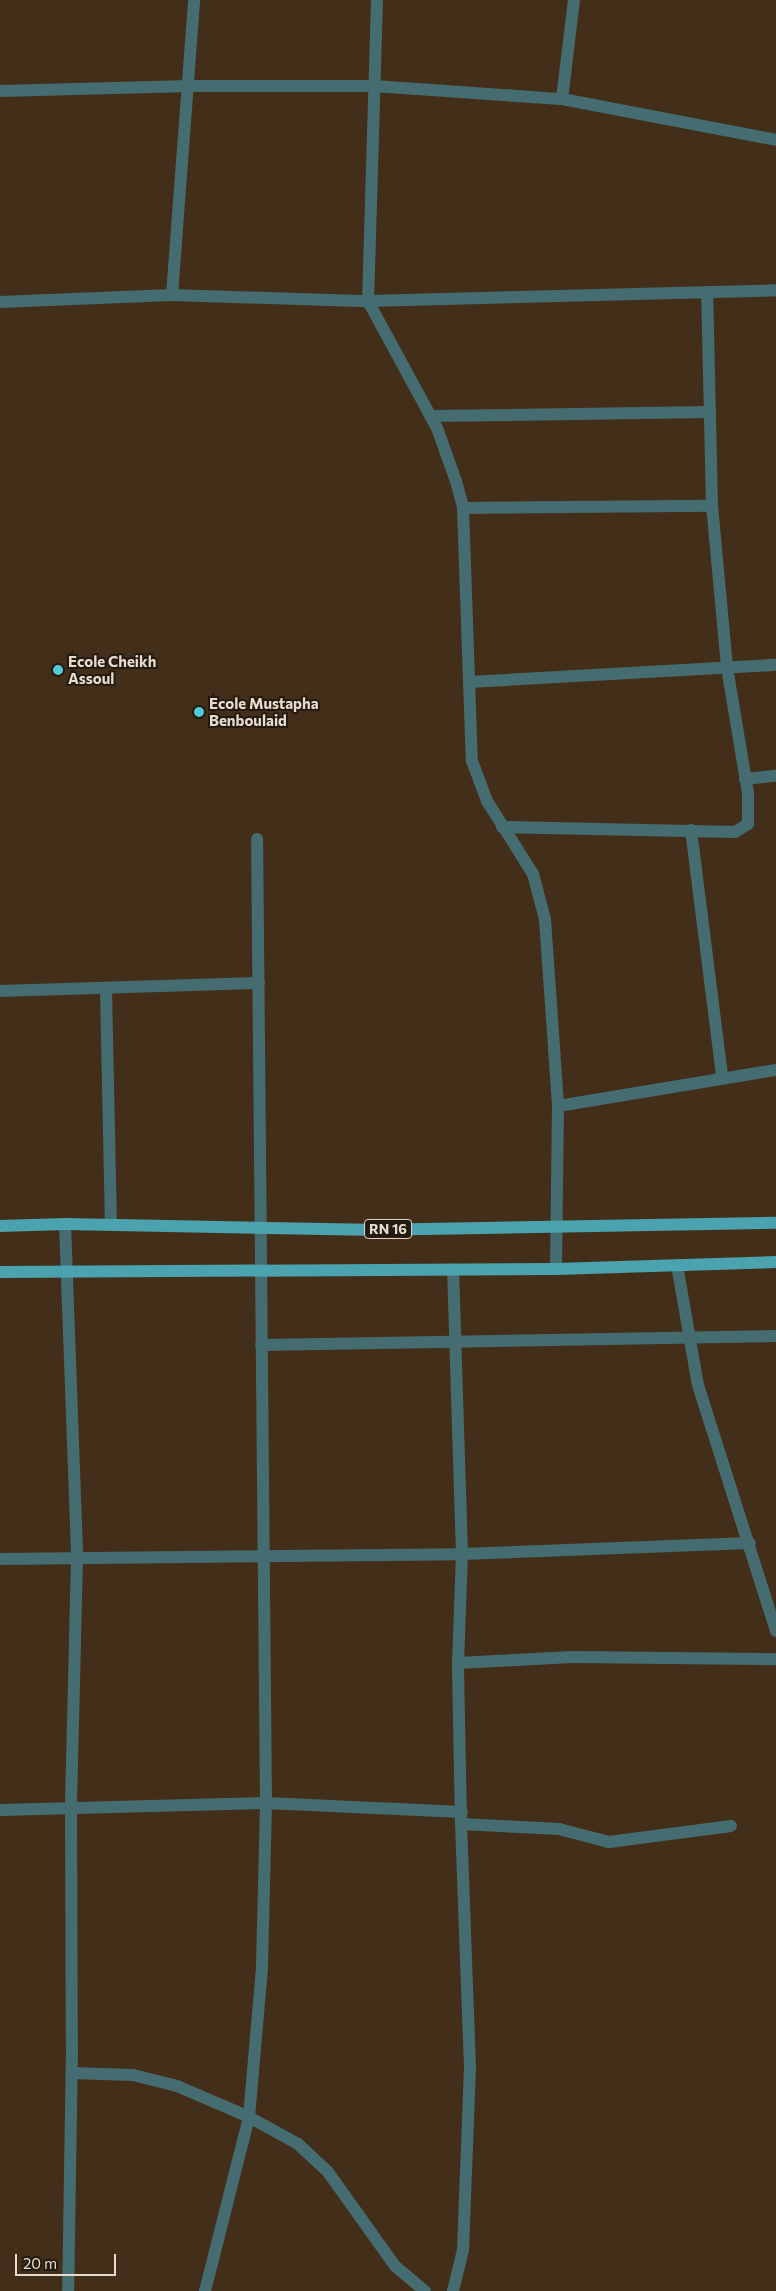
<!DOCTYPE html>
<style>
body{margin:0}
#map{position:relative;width:776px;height:2291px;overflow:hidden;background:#432f19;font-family:Commissioner,sans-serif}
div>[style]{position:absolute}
.minor>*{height:12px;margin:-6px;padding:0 6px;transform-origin:6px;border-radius:6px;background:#456d71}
.major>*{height:12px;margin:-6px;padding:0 6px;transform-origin:6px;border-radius:6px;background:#4aa3ae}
.dots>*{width:14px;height:14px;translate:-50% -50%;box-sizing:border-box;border:2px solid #231a10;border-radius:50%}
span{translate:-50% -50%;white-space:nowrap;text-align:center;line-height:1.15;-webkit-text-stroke:4px #231a10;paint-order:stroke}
.shield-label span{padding:1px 4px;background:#231a10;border:1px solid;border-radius:4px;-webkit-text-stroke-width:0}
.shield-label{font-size:14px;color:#e7dbcd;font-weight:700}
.poi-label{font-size:15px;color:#e7dbcd;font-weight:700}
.left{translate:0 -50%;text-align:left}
.scale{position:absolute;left:15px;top:2254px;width:101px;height:22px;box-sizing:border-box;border:2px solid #e7dbcd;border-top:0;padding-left:6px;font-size:15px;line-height:18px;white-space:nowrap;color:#e7dbcd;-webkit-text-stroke:4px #231a10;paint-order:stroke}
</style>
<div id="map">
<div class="minor">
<i style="left:377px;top:0;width:301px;rotate:91.7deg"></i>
<i style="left:368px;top:301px;width:145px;rotate:61.5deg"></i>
<i style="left:437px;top:428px;width:56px;rotate:70.3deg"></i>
<i style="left:456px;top:481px;width:28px;rotate:75deg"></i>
<i style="left:463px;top:508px;width:253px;rotate:88deg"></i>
<i style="left:472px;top:761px;width:43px;rotate:69.4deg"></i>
<i style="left:487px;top:801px;width:86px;rotate:57.8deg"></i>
<i style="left:533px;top:874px;width:47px;rotate:75.1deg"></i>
<i style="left:545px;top:919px;width:187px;rotate:86deg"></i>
<i style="left:558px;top:1106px;width:163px;rotate:90.7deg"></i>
<i style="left:0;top:91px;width:190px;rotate:-1.5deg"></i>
<i style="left:190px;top:86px;width:184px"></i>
<i style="left:374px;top:86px;width:188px;rotate:4deg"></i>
<i style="left:562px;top:99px;width:218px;rotate:10.8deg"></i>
<i style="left:562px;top:99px;width:100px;rotate:-83.1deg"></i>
<i style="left:172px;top:295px;width:296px;rotate:-85.7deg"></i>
<i style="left:0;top:302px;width:172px;rotate:-2.3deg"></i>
<i style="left:172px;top:295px;width:196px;rotate:1.8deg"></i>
<i style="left:368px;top:301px;width:408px;rotate:-1.5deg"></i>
<i style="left:430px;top:416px;width:280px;rotate:-0.8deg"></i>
<i style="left:463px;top:508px;width:249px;rotate:-0.5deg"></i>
<i style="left:469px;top:682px;width:307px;rotate:-3.2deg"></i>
<i style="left:745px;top:779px;width:31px;rotate:-6deg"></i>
<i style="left:502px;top:827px;width:233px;rotate:1.2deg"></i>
<i style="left:735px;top:832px;width:15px;rotate:-32deg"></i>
<i style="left:748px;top:824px;width:31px;rotate:-90deg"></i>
<i style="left:748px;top:793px;width:128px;rotate:-99.5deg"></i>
<i style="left:727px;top:667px;width:162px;rotate:-95.3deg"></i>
<i style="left:712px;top:506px;width:214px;rotate:-91.3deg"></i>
<i style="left:691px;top:830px;width:249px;rotate:82.8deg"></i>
<i style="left:106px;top:989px;width:235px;rotate:88.8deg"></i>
<i style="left:0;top:991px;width:259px;rotate:-1.8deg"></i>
<i style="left:558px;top:1106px;width:221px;rotate:-9.4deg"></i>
<i style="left:65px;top:1224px;width:334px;rotate:87.9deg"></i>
<i style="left:77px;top:1558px;width:251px;rotate:91.4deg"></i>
<i style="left:71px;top:1809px;width:238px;rotate:89.8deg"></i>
<i style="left:72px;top:2047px;width:244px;rotate:90.9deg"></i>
<i style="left:677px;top:1265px;width:122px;rotate:80.1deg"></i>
<i style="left:698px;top:1385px;width:258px;rotate:72.4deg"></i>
<i style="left:261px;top:1345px;width:515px;rotate:-1deg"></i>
<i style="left:0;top:1559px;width:462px;rotate:-0.6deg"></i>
<i style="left:462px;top:1554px;width:288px;rotate:-2.2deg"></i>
<i style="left:458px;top:1663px;width:114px;rotate:-3deg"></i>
<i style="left:572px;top:1657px;width:204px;rotate:0.6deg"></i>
<i style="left:0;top:1810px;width:266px;rotate:-1.5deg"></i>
<i style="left:266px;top:1803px;width:196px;rotate:2.6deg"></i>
<i style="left:461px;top:1824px;width:98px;rotate:2.9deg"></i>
<i style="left:559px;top:1829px;width:52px;rotate:14.6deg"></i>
<i style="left:609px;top:1842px;width:123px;rotate:-7.5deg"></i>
<i style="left:72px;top:2073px;width:61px;rotate:1.9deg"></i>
<i style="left:133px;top:2075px;width:45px;rotate:14deg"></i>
<i style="left:177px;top:2086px;width:78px;rotate:23.3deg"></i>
<i style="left:249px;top:2117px;width:56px;rotate:28.9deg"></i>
<i style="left:298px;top:2144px;width:41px;rotate:43deg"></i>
<i style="left:328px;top:2172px;width:115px;rotate:54.5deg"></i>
<i style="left:395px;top:2266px;width:39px;rotate:40deg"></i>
<i style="left:205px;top:2291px;width:179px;rotate:-75.8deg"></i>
<i style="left:249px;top:2117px;width:151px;rotate:-85deg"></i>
<i style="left:262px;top:1967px;width:164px;rotate:-88.6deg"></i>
<i style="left:266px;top:1803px;width:964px;rotate:-90.53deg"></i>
<i style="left:453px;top:2291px;width:42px;rotate:-76.3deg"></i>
<i style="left:463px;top:2250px;width:182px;rotate:-87.8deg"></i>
<i style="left:470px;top:2068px;width:244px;rotate:-92.1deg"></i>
<i style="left:461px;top:1824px;width:161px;rotate:-91.1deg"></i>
<i style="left:458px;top:1663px;width:109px;rotate:-87.9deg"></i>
<i style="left:462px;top:1554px;width:285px;rotate:-91.8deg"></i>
</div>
<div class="major">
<i style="left:0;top:1226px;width:65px;rotate:-1.8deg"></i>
<i style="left:65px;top:1224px;width:301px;rotate:1.1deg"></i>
<i style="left:366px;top:1230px;width:410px;rotate:-1deg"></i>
<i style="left:0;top:1272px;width:556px;rotate:-0.31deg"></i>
<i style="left:556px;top:1269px;width:220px;rotate:-1.8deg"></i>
</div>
<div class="dots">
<i style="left:58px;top:670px;background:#52cbd9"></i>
<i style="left:199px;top:712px;background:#52cbd9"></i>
</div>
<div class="shield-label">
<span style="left:388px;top:1229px">RN 16</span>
</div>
<div class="poi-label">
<span class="left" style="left:68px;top:670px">Ecole Cheikh<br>Assoul</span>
<span class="left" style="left:209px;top:712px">Ecole Mustapha<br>Benboulaid</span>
</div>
<div class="scale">20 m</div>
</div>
